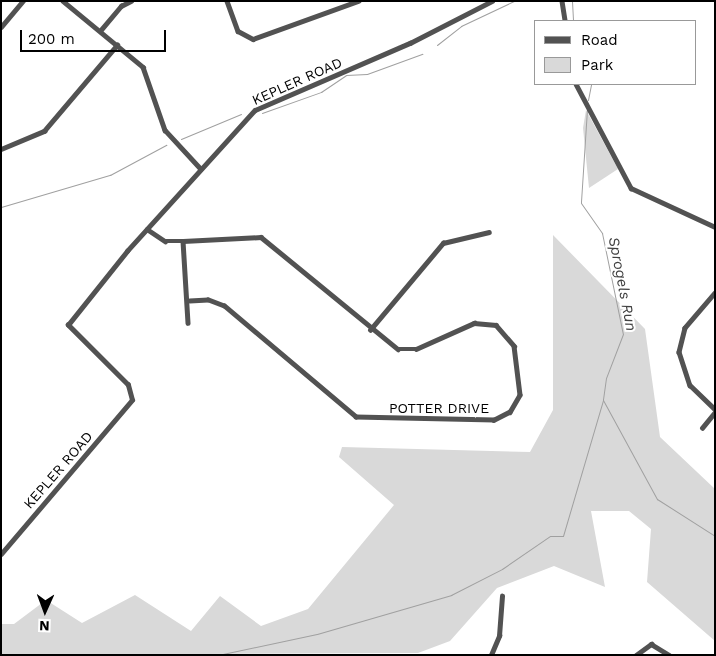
<!DOCTYPE html>
<style>
body{margin:0}
#map{position:relative;width:716px;height:656px;overflow:hidden;background:#fff;font-family:"Work Sans",sans-serif}
div>[style]{position:absolute}
.green>*{inset:0;background:#d9d9d9}
.stream>*{height:1px;margin:-0.5px;padding:0 0.5px;transform-origin:0.5px;border-radius:0.5px;background:#a0a0a0}
.minor>*{height:4.5px;margin:-2.25px;padding:0 2.25px;transform-origin:2.25px;border-radius:2.25px;background:#525252}
span{translate:-50% -50%;white-space:nowrap;text-align:center;line-height:1.15;-webkit-text-stroke:4px #fff;paint-order:stroke}
.street-label{font-size:14px;color:#000}
.water-label{font-size:15px;color:#414141;font-style:italic}
.frame{position:absolute;inset:0;border:2px solid #000;pointer-events:none}
.legend{position:absolute;left:534px;top:20px;width:162px;height:65px;box-sizing:border-box;background:#fff;border:1px solid #999;margin:0;padding:6px 9px;list-style:none;font-size:15px;color:#000}
.legend li{display:flex;align-items:center;gap:10px;height:25px}
.legend b{width:25px;border:1px solid #999}
.north{position:absolute;left:20px;top:586px;width:50px;height:50px;-webkit-text-stroke:4px #fff;paint-order:stroke;rotate:182deg;font-size:14px;font-weight:700;line-height:20px;text-align:center;color:#000}
.north::after{content:'';display:block;margin:auto;width:18px;height:22px;background:#000;clip-path:polygon(50% 0,100% 100%,50% 72%,0 100%)}
.scale{position:absolute;left:20px;top:30px;width:146px;height:22px;box-sizing:border-box;border:2px solid #000;border-top:0;padding-left:6px;font-size:15px;line-height:18px;white-space:nowrap;color:#000;-webkit-text-stroke:4px #fff;paint-order:stroke}
</style>
<div id="map">
<div class="green">
<i style="clip-path:polygon(586px 110px,618px 169px,589px 188px,583px 128px)"></i>
<i style="clip-path:polygon(553px 235px,645px 329px,660px 437px,715px 489px,715px 641px,647px 582px,651px 529px,629px 511px,591px 511px,605px 587px,554px 566px,497px 588px,450px 641px,418px 653px,1px 655px,1px 624px,14px 624px,46px 600px,82px 623px,135px 595px,191px 631px,220px 596px,261px 626px,308px 609px,394px 505px,339px 457px,342px 447px,530px 452px,553px 410px)"></i>
</div>
<div class="stream">
<i style="left:572px;top:1px;width:20px;rotate:87deg"></i>
<i style="left:437px;top:45px;width:31px;rotate:-38deg"></i>
<i style="left:461px;top:26px;width:59px;rotate:-25.3deg"></i>
<i style="left:588px;top:100px;width:16px;rotate:-79deg"></i>
<i style="left:587px;top:109px;width:94px;rotate:93.7deg"></i>
<i style="left:581px;top:203px;width:37px;rotate:55deg"></i>
<i style="left:602px;top:233px;width:103px;rotate:78.3deg"></i>
<i style="left:623px;top:334px;width:47px;rotate:111.1deg"></i>
<i style="left:606px;top:378px;width:22px;rotate:98deg"></i>
<i style="left:603px;top:400px;width:113px;rotate:61.4deg"></i>
<i style="left:657px;top:499px;width:69px;rotate:32.5deg"></i>
<i style="left:262px;top:113px;width:63px;rotate:-19.6deg"></i>
<i style="left:321px;top:92px;width:30px;rotate:-34deg"></i>
<i style="left:346px;top:75px;width:21px;rotate:-3deg"></i>
<i style="left:367px;top:74px;width:59px;rotate:-20deg"></i>
<i style="left:181px;top:139px;width:65px;rotate:-22.6deg"></i>
<i style="left:1px;top:207px;width:114px;rotate:-16.4deg"></i>
<i style="left:110px;top:175px;width:64px;rotate:-28.2deg"></i>
<i style="left:218px;top:655px;width:101px;rotate:-12deg"></i>
<i style="left:317px;top:634px;width:140px;rotate:-16.2deg"></i>
<i style="left:451px;top:595px;width:57px;rotate:-27deg"></i>
<i style="left:502px;top:569px;width:58px;rotate:-34.5deg"></i>
<i style="left:550px;top:536px;width:13px"></i>
<i style="left:563px;top:536px;width:142px;rotate:-73.6deg"></i>
</div>
<div class="minor">
<i style="left:63px;top:1px;width:104px;rotate:39.5deg"></i>
<i style="left:143px;top:67px;width:67px;rotate:70.8deg"></i>
<i style="left:165px;top:130px;width:53px;rotate:47.3deg"></i>
<i style="left:227px;top:1px;width:32px;rotate:70deg"></i>
<i style="left:238px;top:31px;width:17px;rotate:28deg"></i>
<i style="left:253px;top:39px;width:112px;rotate:-19.9deg"></i>
<i style="left:562px;top:1px;width:20px;rotate:81deg"></i>
<i style="left:1px;top:27px;width:34px;rotate:-50deg"></i>
<i style="left:100px;top:31px;width:33px;rotate:-50deg"></i>
<i style="left:121px;top:6px;width:11px;rotate:-27deg"></i>
<i style="left:576px;top:84px;width:118px;rotate:62.1deg"></i>
<i style="left:631px;top:188px;width:93px;rotate:24.9deg"></i>
<i style="left:1px;top:149px;width:47px;rotate:-22.7deg"></i>
<i style="left:44px;top:131px;width:113px;rotate:-49.7deg"></i>
<i style="left:147px;top:229px;width:22px;rotate:34deg"></i>
<i style="left:165px;top:241px;width:18px"></i>
<i style="left:183px;top:241px;width:82px;rotate:86.5deg"></i>
<i style="left:183px;top:241px;width:78px;rotate:-2.9deg"></i>
<i style="left:261px;top:237px;width:177px;rotate:39.3deg"></i>
<i style="left:398px;top:349px;width:18px"></i>
<i style="left:416px;top:349px;width:64px;rotate:-24.1deg"></i>
<i style="left:474px;top:323px;width:22px;rotate:5deg"></i>
<i style="left:496px;top:325px;width:28px;rotate:49deg"></i>
<i style="left:514px;top:346px;width:49px;rotate:83deg"></i>
<i style="left:520px;top:395px;width:20px;rotate:120deg"></i>
<i style="left:510px;top:412px;width:18px;rotate:153deg"></i>
<i style="left:494px;top:420px;width:138px;rotate:-178.8deg"></i>
<i style="left:356px;top:417px;width:172px;rotate:-139.9deg"></i>
<i style="left:224px;top:306px;width:17px;rotate:-159deg"></i>
<i style="left:208px;top:300px;width:18px;rotate:177deg"></i>
<i style="left:715px;top:293px;width:46px;rotate:130.6deg"></i>
<i style="left:685px;top:328px;width:25px;rotate:104deg"></i>
<i style="left:679px;top:352px;width:35px;rotate:72deg"></i>
<i style="left:690px;top:385px;width:35px;rotate:44deg"></i>
<i style="left:370px;top:330px;width:114px;rotate:-50deg"></i>
<i style="left:443px;top:243px;width:47px;rotate:-13.4deg"></i>
<i style="left:702px;top:428px;width:21px;rotate:-51deg"></i>
<i style="left:1px;top:554px;width:202px;rotate:-49.6deg"></i>
<i style="left:132px;top:400px;width:16px;rotate:-105deg"></i>
<i style="left:128px;top:385px;width:85px;rotate:-135deg"></i>
<i style="left:68px;top:325px;width:95px;rotate:-51.4deg"></i>
<i style="left:127px;top:251px;width:190px;rotate:-47.8deg"></i>
<i style="left:255px;top:110px;width:169px;rotate:-23.4deg"></i>
<i style="left:410px;top:43px;width:92px;rotate:-27.1deg"></i>
<i style="left:491px;top:655px;width:21px;rotate:-67deg"></i>
<i style="left:499px;top:636px;width:40px;rotate:-85.7deg"></i>
<i style="left:636px;top:655px;width:19px;rotate:-36deg"></i>
<i style="left:651px;top:644px;width:21px;rotate:31deg"></i>
</div>
<div class="street-label">
<span style="left:297px;top:81px;rotate:-24deg">KEPLER ROAD</span>
<span style="left:439px;top:408px">POTTER DRIVE</span>
<span style="left:58px;top:470px;rotate:-49deg">KEPLER ROAD</span>
</div>
<div class="water-label">
<span style="left:622px;top:284px;rotate:79deg">Sprogels Run</span>
</div>
<div class="frame"></div>
<ul class="legend">
<li><b style="height:6px;background:#525252"></b>Road</li>
<li><b style="height:14px;background:#d9d9d9"></b>Park</li>
</ul>
<div class="north">N</div>
<div class="scale">200 m</div>
</div>
